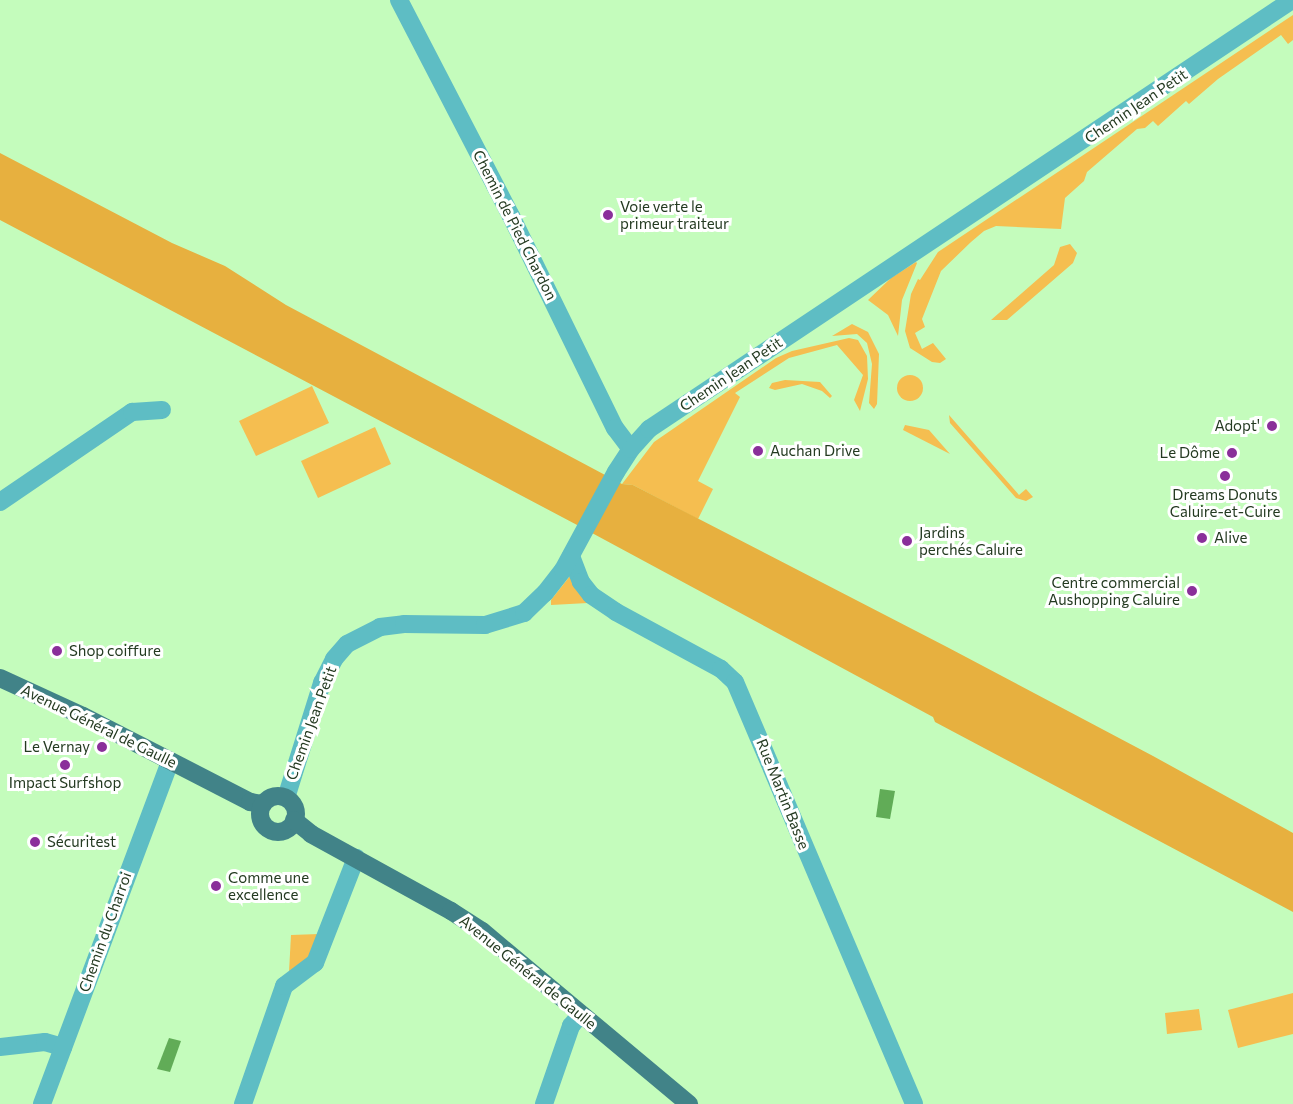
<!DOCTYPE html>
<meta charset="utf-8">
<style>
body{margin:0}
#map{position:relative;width:1293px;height:1104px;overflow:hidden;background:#c4fcbc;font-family:Commissioner,sans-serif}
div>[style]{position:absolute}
.green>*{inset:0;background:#f5be50}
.round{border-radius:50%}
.forest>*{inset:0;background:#e7b03f}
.water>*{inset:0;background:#61ac57}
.minor>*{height:18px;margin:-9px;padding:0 9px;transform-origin:9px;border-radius:9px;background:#5ebdc4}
.major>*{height:18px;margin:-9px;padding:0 9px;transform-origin:9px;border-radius:9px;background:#418388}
.major>.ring{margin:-9px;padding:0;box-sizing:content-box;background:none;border:18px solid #418388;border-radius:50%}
.dots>*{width:16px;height:16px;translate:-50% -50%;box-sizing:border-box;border:3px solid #fff;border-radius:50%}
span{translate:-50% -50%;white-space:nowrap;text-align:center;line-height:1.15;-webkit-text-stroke:6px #fff;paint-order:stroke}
.street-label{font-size:15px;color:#243a21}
.poi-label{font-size:15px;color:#243a21}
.left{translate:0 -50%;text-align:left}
.right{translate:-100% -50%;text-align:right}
</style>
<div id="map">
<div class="green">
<i style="clip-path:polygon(1293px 15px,1293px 40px,1288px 44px,1281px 35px,1218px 79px,1189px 104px,1186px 101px,1158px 126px,1153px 121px,1145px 128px,1137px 129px,1087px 172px,1084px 181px,1065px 198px,1061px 229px,996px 226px,984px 231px,971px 242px,941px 271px,922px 319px,925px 327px,915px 333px,922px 349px,933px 343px,946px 359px,940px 363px,932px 362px,910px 348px,905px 331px,911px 294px,918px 279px,920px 280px,938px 252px)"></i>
<i style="clip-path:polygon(1070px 244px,1077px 253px,1073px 263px,1007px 320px,991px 320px,1054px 265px,1060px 247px)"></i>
<i style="clip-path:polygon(916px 262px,917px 263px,902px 300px,898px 336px,888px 315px,868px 300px,891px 278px)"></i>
<i style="clip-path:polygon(852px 324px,868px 332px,879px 354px,877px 404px,874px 409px,869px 403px,872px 364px,867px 343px,857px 334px,832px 336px)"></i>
<i style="clip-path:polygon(849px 338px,858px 340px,867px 356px,868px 379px,860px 411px,854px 400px,863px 375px,837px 345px,789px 358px,735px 393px,740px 397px,698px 481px,713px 489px,698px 519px,633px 485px,622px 484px,654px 442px,776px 358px,792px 351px)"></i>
<i class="round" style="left:897px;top:375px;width:26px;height:26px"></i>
<i style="clip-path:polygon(785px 380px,820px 382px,832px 396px,830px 398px,822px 391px,802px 384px,775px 390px,769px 388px,772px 383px)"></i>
<i style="clip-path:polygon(312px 386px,329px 423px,256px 456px,239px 421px)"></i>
<i style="clip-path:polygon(949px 415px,1019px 495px,1026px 489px,1033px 497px,1026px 501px,1016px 498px,950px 423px)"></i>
<i style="clip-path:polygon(905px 425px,929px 430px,950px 454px,903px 430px)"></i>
<i style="clip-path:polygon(375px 427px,391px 464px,318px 498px,301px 461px)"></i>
<i style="clip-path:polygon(570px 576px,588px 603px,551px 605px,551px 600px)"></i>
<i style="clip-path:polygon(319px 934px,311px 957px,289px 972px,291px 935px)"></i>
<i style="clip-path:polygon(1293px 993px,1293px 1034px,1238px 1048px,1228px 1010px)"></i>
<i style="clip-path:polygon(1199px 1009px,1202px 1030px,1167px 1034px,1165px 1013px)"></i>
</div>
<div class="forest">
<i style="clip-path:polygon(0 153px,172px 243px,225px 266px,286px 305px,622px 484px,633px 485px,947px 647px,1153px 756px,1293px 833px,1293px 912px,935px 722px,933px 717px,579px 526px,0 220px)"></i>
</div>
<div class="water">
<i style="clip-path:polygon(880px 789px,895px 791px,890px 819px,876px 817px)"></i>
<i style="clip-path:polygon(169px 1038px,181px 1041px,170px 1072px,157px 1069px)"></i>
</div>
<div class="minor">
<i style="left:399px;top:0;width:243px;rotate:62.6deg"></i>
<i style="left:511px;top:216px;width:236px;rotate:63.9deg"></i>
<i style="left:615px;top:428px;width:26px;rotate:53deg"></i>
<i style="left:0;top:502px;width:160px;rotate:-34.3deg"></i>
<i style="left:132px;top:412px;width:30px;rotate:-4deg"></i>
<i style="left:571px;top:556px;width:28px;rotate:69deg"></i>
<i style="left:581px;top:582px;width:16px;rotate:52deg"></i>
<i style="left:591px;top:595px;width:30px;rotate:34deg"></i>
<i style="left:616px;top:612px;width:119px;rotate:28.5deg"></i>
<i style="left:721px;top:669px;width:19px;rotate:43deg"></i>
<i style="left:735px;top:682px;width:458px;rotate:67deg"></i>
<i style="left:286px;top:798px;width:121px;rotate:-72.6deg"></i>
<i style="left:322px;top:683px;width:27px;rotate:-63deg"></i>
<i style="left:334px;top:659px;width:20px;rotate:-49deg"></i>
<i style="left:347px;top:644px;width:37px;rotate:-27deg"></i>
<i style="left:380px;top:627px;width:24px;rotate:-7deg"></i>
<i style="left:404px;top:624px;width:81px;rotate:0.7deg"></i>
<i style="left:485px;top:625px;width:41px;rotate:-17.1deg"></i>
<i style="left:524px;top:613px;width:29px;rotate:-44deg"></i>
<i style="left:545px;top:593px;width:29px;rotate:-52deg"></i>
<i style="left:563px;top:570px;width:111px;rotate:-61.6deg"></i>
<i style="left:616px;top:472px;width:27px;rotate:-57deg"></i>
<i style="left:631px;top:449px;width:27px;rotate:-48deg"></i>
<i style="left:649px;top:429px;width:773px;rotate:-33.71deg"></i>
<i style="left:0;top:1047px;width:45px;rotate:-6.3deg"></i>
<i style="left:45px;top:1042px;width:19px;rotate:16deg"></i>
<i style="left:42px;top:1104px;width:366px;rotate:-69.5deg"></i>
<i style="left:243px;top:1104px;width:125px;rotate:-70.8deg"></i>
<i style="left:284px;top:986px;width:39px;rotate:-37deg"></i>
<i style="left:315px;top:963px;width:113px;rotate:-68.7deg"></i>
<i style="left:544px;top:1104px;width:83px;rotate:-70.9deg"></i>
<i style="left:571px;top:1026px;width:14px;rotate:-51deg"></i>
</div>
<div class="major">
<i style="left:0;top:678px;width:91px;rotate:24.6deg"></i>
<i style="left:83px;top:716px;width:188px;rotate:27.2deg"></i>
<i style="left:250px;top:802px;width:13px;rotate:9deg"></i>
<i class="ring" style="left:260px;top:796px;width:18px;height:18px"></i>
<i style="left:294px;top:820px;width:22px;rotate:39deg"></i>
<i style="left:311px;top:834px;width:160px;rotate:28.8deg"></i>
<i style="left:451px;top:911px;width:37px;rotate:33deg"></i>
<i style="left:482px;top:931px;width:270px;rotate:39.9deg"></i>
</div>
<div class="dots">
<i style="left:608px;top:215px;background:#8a2f9a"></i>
<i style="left:1272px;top:426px;background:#8a2f9a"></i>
<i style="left:758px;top:451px;background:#8a2f9a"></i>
<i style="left:1232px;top:453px;background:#8a2f9a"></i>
<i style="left:1225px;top:476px;background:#8a2f9a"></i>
<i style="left:1202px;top:538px;background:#8a2f9a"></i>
<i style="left:907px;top:541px;background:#8a2f9a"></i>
<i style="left:1192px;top:591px;background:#8a2f9a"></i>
<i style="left:57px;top:651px;background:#8a2f9a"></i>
<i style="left:102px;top:747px;background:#8a2f9a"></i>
<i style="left:65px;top:765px;background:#8a2f9a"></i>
<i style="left:35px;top:842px;background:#8a2f9a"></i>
<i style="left:216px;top:886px;background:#8a2f9a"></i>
</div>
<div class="street-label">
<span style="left:1136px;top:106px;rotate:-34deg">Chemin Jean Petit</span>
<span style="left:515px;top:225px;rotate:63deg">Chemin de Pied Chardon</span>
<span style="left:731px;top:374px;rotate:-34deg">Chemin Jean Petit</span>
<span style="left:311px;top:723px;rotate:-70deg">Chemin Jean Petit</span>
<span style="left:99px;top:726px;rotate:26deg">Avenue Général de Gaulle</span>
<span style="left:783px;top:794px;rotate:68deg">Rue Martin Basse</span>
<span style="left:105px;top:932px;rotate:-70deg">Chemin du Charroi</span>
<span style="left:528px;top:972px;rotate:39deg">Avenue Général de Gaulle</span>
</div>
<div class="poi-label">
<span class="left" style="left:620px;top:215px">Voie verte le<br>primeur traiteur</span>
<span class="right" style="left:1260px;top:426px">Adopt'</span>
<span class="left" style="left:770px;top:451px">Auchan Drive</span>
<span class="right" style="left:1220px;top:453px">Le Dôme</span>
<span style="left:1225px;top:503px">Dreams Donuts<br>Caluire-et-Cuire</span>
<span class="left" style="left:919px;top:541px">Jardins<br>perchés Caluire</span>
<span class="left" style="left:1214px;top:538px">Alive</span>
<span class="right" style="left:1180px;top:591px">Centre commercial<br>Aushopping Caluire</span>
<span class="left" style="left:69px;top:651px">Shop coiffure</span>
<span class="right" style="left:90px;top:747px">Le Vernay</span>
<span style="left:65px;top:783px">Impact Surfshop</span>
<span class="left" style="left:47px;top:842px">Sécuritest</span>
<span class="left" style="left:228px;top:886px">Comme une<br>excellence</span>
</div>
</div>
